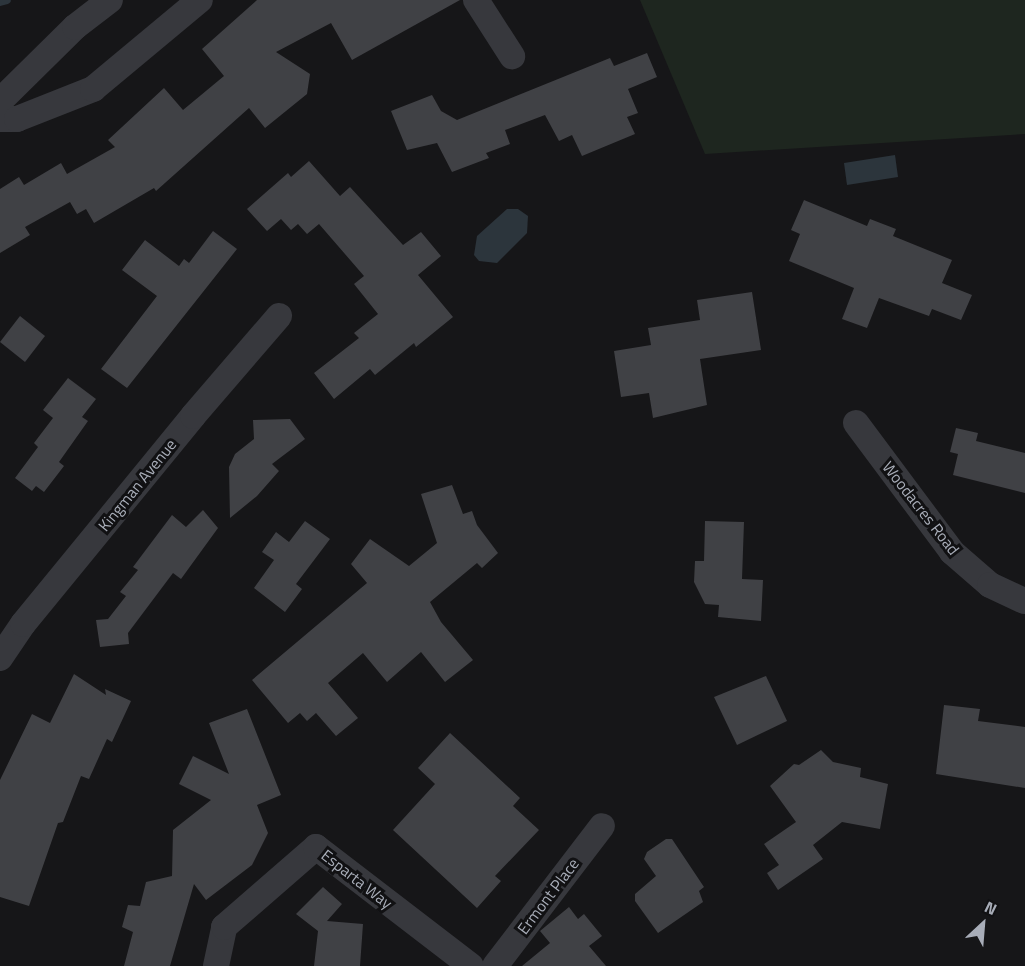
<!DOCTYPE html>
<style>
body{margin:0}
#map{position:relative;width:1025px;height:966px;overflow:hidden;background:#161618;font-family:"Titillium Web",sans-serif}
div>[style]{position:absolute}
.green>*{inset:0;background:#1e261f}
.water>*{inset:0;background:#2c353c}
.stream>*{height:8px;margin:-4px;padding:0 4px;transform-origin:4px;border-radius:4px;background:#2c353c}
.building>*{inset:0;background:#404145}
.minor>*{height:26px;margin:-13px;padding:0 13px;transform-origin:13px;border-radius:13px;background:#37383d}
span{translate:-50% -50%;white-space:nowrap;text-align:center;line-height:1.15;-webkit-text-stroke:6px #111113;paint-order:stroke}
.street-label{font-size:16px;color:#a8adb8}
.north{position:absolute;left:953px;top:894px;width:60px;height:60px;-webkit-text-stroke:4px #111113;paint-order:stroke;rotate:26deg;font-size:16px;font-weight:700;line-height:24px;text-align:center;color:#a8adb8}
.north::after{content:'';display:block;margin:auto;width:21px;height:27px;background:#a8adb8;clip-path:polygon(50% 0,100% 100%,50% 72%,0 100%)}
</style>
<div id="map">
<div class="green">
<i style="clip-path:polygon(640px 0,1025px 0,1025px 134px,705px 154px)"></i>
</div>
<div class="water">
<i style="clip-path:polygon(895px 155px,898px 177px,847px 185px,844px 163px)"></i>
<i style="clip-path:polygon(507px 209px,518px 209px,528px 216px,527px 233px,497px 263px,479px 261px,474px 255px,477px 236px)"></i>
</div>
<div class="stream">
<i style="left:0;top:2px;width:7px;rotate:-16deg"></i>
</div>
<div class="building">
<i style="clip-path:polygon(257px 0,460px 0,352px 60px,331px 23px,276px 52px,310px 74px,307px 94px,265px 128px,249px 108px,156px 191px,154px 188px,94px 223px,86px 209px,77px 214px,70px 202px,25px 227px,30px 235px,0 253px,0 189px,19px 177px,24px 185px,61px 163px,67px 174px,115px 147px,108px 140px,164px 88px,183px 110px,224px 76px,202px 49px)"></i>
<i style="clip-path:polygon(647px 53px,657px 77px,628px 89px,638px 113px,627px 117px,635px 134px,582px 156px,572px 135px,559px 141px,545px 115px,505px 130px,510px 144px,486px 153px,489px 158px,452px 172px,437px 143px,407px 150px,391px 111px,432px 95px,441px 111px,457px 120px,610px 58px,614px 66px)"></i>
<i style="clip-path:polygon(309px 161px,340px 196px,350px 187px,403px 245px,421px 232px,441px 256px,418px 275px,453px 317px,416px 347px,414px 343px,375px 375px,370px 369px,334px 399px,314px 373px,359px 338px,354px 333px,378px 314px,354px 284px,364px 276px,319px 224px,307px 234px,298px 224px,291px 230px,281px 219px,267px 231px,247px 209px,288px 173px,291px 177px)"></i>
<i style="clip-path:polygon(804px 200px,867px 226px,870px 219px,896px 229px,893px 236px,952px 260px,942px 283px,972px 295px,961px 320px,932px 309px,929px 316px,879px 298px,867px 328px,842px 319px,854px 288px,789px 261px,800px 234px,791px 230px)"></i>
<i style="clip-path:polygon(213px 231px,237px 249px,127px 388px,101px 369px,157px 296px,122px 270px,145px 240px,179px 266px,184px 259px,189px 263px)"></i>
<i style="clip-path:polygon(752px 292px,761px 350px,700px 359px,707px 405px,653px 418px,649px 393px,621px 397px,614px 351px,651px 345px,648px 328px,700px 320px,697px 300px)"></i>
<i style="clip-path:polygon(20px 316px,45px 336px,25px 362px,0 342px)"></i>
<i style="clip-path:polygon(68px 378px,96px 399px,82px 417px,88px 421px,59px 462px,64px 466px,44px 492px,36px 486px,32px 491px,15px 478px,38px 447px,34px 443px,53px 418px,43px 410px)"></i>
<i style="clip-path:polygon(290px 419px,305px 439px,272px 464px,279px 471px,257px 496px,230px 518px,229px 467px,235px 454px,254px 439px,253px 420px)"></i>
<i style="clip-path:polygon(956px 428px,978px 433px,976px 441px,1025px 453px,1025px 493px,953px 475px,958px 454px,950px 452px)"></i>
<i style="clip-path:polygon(452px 485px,463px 514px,472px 511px,477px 525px,498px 553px,482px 568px,477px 563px,430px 602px,441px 622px,473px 660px,445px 682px,421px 652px,387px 682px,363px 653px,328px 683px,358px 718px,336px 736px,316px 713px,307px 721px,300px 713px,288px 723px,252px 680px,367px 583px,351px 564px,370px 539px,409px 566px,437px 543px,421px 494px)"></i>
<i style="clip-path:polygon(203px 510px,218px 528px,181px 579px,173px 573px,128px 633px,129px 644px,100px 647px,96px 620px,108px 619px,126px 596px,120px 592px,138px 570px,133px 567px,172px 515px,186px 527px)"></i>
<i style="clip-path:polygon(305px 521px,330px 539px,296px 584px,302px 589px,285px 612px,254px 588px,274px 560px,262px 552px,276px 532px,289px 542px)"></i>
<i style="clip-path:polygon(705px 521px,744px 522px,742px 579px,763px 580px,761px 621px,718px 617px,719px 605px,705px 604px,694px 582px,695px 561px,704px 561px)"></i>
<i style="clip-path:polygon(74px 674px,106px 695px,105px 689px,131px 701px,112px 742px,107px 739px,89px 779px,81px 776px,63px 822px,58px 823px,29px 906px,0 897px,0 780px,32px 714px,50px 723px)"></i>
<i style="clip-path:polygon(766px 676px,787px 721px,737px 745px,714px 697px)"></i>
<i style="clip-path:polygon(944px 705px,980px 709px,978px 721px,1025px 727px,1025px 788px,936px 774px)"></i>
<i style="clip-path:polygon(247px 709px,281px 795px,257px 805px,268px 833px,252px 865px,206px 900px,194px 884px,170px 966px,124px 966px,133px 932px,122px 927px,128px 905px,140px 906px,146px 882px,172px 876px,173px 830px,211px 800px,179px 784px,193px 756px,229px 774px,209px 723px)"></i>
<i style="clip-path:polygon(450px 733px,520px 798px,513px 806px,539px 830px,495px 876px,501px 881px,477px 908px,393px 830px,435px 784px,418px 768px)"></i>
<i style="clip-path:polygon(821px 750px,833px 762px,861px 768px,860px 777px,888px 784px,880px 829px,842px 822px,813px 845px,823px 859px,778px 890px,767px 873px,779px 865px,764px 844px,796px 822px,770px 786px,794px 764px,799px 765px)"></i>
<i style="clip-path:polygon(666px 839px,672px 839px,704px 887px,699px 891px,703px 902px,658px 933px,635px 901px,635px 894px,656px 876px,644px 859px,647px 852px)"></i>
<i style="clip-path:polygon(323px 887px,342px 904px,327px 921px,363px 924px,360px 966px,314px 966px,318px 931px,296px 914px)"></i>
<i style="clip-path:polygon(569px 907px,578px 919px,584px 914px,602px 936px,589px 946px,606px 966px,522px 966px,550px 943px,540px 931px)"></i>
</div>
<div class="minor">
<i style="left:476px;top:0;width:67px;rotate:57.3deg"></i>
<i style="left:0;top:101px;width:105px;rotate:-44.6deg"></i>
<i style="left:75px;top:27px;width:44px;rotate:-37.6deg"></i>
<i style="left:0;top:119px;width:17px"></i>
<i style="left:17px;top:119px;width:82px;rotate:-21.5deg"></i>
<i style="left:93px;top:89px;width:139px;rotate:-39.8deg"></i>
<i style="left:856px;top:423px;width:161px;rotate:53.3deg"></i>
<i style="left:952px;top:552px;width:50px;rotate:41deg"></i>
<i style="left:990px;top:585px;width:38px;rotate:25deg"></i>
<i style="left:0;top:658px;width:41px;rotate:-55.9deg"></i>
<i style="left:23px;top:624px;width:269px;rotate:-50.7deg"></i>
<i style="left:193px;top:416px;width:132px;rotate:-49.3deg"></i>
<i style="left:216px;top:966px;width:40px;rotate:-78deg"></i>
<i style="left:224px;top:927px;width:122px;rotate:-41deg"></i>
<i style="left:316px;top:847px;width:195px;rotate:37.5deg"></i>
<i style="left:495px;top:966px;width:176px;rotate:-52.6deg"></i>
</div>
<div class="street-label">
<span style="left:137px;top:485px;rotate:-51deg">Kingman Avenue</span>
<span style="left:921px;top:508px;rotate:52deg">Woodacres Road</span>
<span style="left:357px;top:879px;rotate:38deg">Esparta Way</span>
<span style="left:548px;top:896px;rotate:-53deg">Ermont Place</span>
</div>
<div class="north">N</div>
</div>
